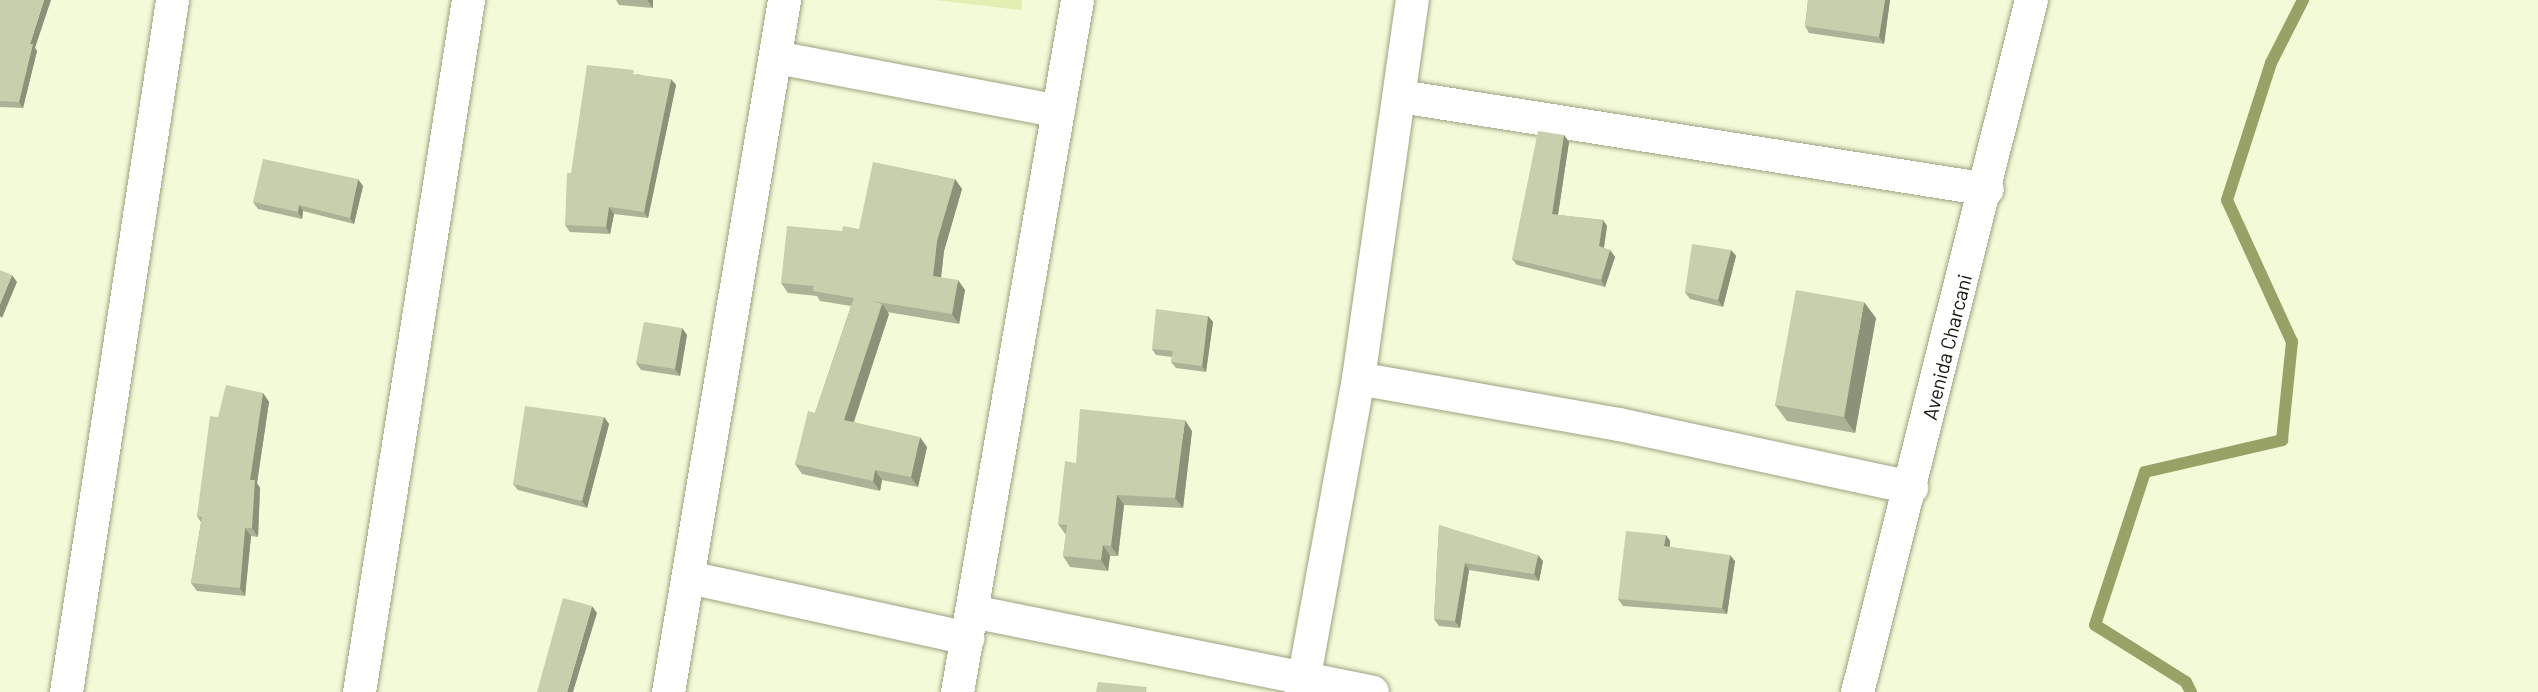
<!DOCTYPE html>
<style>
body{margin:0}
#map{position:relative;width:2538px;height:692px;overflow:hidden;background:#f3fad7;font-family:Barlow,sans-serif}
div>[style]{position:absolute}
.green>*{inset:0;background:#e3eeb2}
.stream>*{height:12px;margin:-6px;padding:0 6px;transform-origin:6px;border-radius:6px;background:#98a266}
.roads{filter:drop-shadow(0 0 2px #9ca281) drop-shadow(0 0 2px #9ca281)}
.street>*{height:33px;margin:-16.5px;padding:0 16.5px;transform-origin:16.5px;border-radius:16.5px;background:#fff}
.secondary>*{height:33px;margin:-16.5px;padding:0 16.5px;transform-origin:16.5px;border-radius:16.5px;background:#fff}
.wall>*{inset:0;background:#acb295}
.shaded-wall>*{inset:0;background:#8c9179}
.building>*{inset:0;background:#c8cfad}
span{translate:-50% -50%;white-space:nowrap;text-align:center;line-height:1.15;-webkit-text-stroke:6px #fff;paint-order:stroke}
.street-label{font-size:20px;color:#14160a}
</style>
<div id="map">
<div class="green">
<i style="clip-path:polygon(935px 0,1022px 0,1021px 10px)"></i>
</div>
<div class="stream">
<i style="left:2191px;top:692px;width:11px;rotate:-117deg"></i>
<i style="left:2186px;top:682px;width:107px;rotate:-147.9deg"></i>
<i style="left:2095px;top:625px;width:161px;rotate:-71.9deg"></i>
<i style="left:2145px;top:472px;width:141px;rotate:-13.1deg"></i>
<i style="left:2282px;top:440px;width:99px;rotate:-84.2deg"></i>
<i style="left:2292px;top:342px;width:156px;rotate:-114.6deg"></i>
<i style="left:2227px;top:200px;width:144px;rotate:-72.2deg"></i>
<i style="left:2271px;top:63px;width:71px;rotate:-63.1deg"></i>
</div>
<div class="roads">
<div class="street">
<i style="left:776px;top:57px;width:287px;rotate:10.8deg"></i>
<i style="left:1400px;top:96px;width:594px;rotate:9deg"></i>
<i style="left:1358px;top:378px;width:265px;rotate:10deg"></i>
<i style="left:1619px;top:424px;width:299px;rotate:12.2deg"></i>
<i style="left:688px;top:577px;width:286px;rotate:12.3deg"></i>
<i style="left:972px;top:611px;width:408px;rotate:11.4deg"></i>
<i style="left:66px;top:692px;width:700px;rotate:-81.29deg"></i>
<i style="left:359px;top:692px;width:701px;rotate:-81.05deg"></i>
<i style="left:668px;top:692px;width:702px;rotate:-80.48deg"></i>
<i style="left:957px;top:692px;width:702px;rotate:-80.16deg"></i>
<i style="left:1301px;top:692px;width:319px;rotate:-79.7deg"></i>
<i style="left:1358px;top:378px;width:382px;rotate:-81.9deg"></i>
</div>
<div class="secondary">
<i style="left:1857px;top:692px;width:714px;rotate:-75.89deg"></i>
</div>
</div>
<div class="wall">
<i style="clip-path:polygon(0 0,37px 51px,23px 108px,0 107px)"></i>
<i style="clip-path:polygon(616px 0,653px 0,653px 8px,619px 5px)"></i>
<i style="clip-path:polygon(1808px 0,1890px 0,1884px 44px,1809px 33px,1805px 26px)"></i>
<i style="clip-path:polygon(637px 74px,676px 85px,648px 218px,614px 214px,610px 234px,570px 232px,565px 225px,571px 173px)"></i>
<i style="clip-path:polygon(1564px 135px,1569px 142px,1558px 215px,1603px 220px,1607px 226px,1604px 248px,1610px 250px,1615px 257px,1605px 287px,1517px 265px,1512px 259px)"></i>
<i style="clip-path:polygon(955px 179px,962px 189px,944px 251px,941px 278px,965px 290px,959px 324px,887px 312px,889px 314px,854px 422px,927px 447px,918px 487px,882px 480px,880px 491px,802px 474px,795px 464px,815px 413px,851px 306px,820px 301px,817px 296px,788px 293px,781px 283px,842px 231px,859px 229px)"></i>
<i style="clip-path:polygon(363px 186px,354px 224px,303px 211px,302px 219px,258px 209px,253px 202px)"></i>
<i style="clip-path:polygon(1731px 250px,1736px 256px,1723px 307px,1690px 299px,1685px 292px)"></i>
<i style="clip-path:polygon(1208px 316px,1213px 322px,1206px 372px,1176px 368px,1171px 362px,1172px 357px,1156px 355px,1152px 349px)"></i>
<i style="clip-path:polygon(1876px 318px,1855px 433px,1787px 421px,1775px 405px)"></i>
<i style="clip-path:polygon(682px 328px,687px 335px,680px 376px,641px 370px,636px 363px)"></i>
<i style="clip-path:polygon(263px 393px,269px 402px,257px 483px,260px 488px,258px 537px,251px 536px,245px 596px,197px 591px,191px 583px,201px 522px,197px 516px,218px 417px)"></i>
<i style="clip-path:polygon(604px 417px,609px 424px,587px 508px,518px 490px,513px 484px)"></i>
<i style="clip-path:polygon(1192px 431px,1183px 508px,1124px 505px,1118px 556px,1110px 556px,1108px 571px,1070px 567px,1063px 556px,1066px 535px,1058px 524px)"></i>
<i style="clip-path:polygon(1439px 525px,1543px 561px,1539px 581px,1469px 570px,1460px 628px,1439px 626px,1434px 619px)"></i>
<i style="clip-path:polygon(1666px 535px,1670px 541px,1670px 547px,1735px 561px,1727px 614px,1623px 606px,1618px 599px)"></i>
</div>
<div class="shaded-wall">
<i style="clip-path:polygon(44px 0,51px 0,35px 48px,37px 51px,23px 108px,19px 102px,30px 44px)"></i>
<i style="clip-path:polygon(648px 0,653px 0,653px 8px,648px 1px)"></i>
<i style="clip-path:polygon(1885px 0,1890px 0,1884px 44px,1879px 37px)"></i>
<i style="clip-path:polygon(671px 79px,676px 85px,648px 218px,644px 212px)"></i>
<i style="clip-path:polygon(1564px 135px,1569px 142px,1557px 221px,1552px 214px)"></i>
<i style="clip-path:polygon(358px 179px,363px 186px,354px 224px,350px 218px)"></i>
<i style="clip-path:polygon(955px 179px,962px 189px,944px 251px,940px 286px,933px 276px,937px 241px)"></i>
<i style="clip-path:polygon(299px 205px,303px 211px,302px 219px,298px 212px)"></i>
<i style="clip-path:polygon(609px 207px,614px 214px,610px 234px,606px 227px)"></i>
<i style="clip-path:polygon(1603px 220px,1607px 226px,1603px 253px,1599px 246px)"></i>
<i style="clip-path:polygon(1610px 250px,1615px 257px,1605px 287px,1601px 280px)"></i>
<i style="clip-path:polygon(1731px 250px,1736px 256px,1723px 307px,1718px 300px)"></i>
<i style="clip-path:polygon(12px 275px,17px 282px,2px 318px,0 316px,0 304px)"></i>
<i style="clip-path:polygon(958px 280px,965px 290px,959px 324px,952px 314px)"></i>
<i style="clip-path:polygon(1864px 302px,1876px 318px,1855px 433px,1844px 417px)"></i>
<i style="clip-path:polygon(882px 304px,889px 314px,851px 430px,844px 420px)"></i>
<i style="clip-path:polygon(1208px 316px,1213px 322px,1206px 372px,1202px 366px)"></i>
<i style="clip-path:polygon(682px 328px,687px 335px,680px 376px,675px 369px)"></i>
<i style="clip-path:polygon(263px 393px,269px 402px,257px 483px,260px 488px,258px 537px,252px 528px,250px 480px)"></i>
<i style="clip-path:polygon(604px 417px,609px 424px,587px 508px,582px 501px)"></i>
<i style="clip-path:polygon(1185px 420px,1192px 431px,1183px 508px,1175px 498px)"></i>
<i style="clip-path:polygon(920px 437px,927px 447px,918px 487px,911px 477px)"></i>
<i style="clip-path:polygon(875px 470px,882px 480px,880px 491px,873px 481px)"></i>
<i style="clip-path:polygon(1117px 495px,1124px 505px,1118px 556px,1111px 546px)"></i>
<i style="clip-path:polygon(245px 528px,251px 536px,245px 596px,240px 588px)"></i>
<i style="clip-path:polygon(1666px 535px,1670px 541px,1669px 553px,1664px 546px)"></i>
<i style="clip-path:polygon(1103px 545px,1110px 556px,1108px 571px,1101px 560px)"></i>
<i style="clip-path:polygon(1538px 555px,1543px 561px,1539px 581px,1534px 574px)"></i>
<i style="clip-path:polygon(1730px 555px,1735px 561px,1727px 614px,1722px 608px)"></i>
<i style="clip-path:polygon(1465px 563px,1469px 570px,1460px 628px,1455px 621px)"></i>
<i style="clip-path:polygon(592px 606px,597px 613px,573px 692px,567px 692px)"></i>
</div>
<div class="building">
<i style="clip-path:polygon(0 0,44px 0,30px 44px,33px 44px,19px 102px,0 101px)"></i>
<i style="clip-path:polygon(1808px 0,1885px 0,1879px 37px,1805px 26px)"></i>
<i style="clip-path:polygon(587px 65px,634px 70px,633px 74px,671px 79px,644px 212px,609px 207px,606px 227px,565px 225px,567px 173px,571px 173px)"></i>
<i style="clip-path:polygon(1538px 131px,1564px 135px,1552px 214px,1603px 220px,1599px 246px,1610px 250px,1601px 280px,1512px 259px)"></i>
<i style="clip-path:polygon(263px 159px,358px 179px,350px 218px,299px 205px,298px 212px,253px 202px)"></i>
<i style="clip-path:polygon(873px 162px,955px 179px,937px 241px,933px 276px,958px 280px,952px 314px,872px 301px,882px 304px,844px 420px,920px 437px,911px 477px,875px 470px,873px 481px,795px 464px,808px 411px,815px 413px,854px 298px,813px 291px,814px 286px,781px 283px,787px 226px,842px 231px,843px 226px,859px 229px)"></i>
<i style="clip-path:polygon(1692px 244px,1731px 250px,1718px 300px,1685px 292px)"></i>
<i style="clip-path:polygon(0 270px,12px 275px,0 304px)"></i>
<i style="clip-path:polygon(1796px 290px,1864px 302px,1844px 417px,1775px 405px)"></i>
<i style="clip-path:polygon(1156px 309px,1208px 316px,1202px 366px,1171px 362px,1173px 351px,1152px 349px)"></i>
<i style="clip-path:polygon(644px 322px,682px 328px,675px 369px,636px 363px)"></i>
<i style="clip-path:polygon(226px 385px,263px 393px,250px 480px,255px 480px,252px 528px,245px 528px,240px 588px,191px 583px,202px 517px,197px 516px,210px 416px,218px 417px)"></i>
<i style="clip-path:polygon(525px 406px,604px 417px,582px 501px,513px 484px)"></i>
<i style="clip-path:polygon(1080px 409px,1185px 420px,1175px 498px,1117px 495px,1111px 546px,1103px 545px,1101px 560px,1063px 556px,1067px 525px,1058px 524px,1065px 461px,1076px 463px)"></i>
<i style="clip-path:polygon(1439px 525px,1538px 555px,1534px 574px,1465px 563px,1455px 621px,1434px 619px)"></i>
<i style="clip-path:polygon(1626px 531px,1666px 535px,1664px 546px,1730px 555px,1722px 608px,1618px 599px)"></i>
<i style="clip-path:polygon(563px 598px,592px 606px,567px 692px,537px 692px)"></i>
<i style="clip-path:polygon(1098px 682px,1147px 687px,1146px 692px,1096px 692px)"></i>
</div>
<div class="street-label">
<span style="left:1947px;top:347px;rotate:-76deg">Avenida Charcani</span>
</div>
</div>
